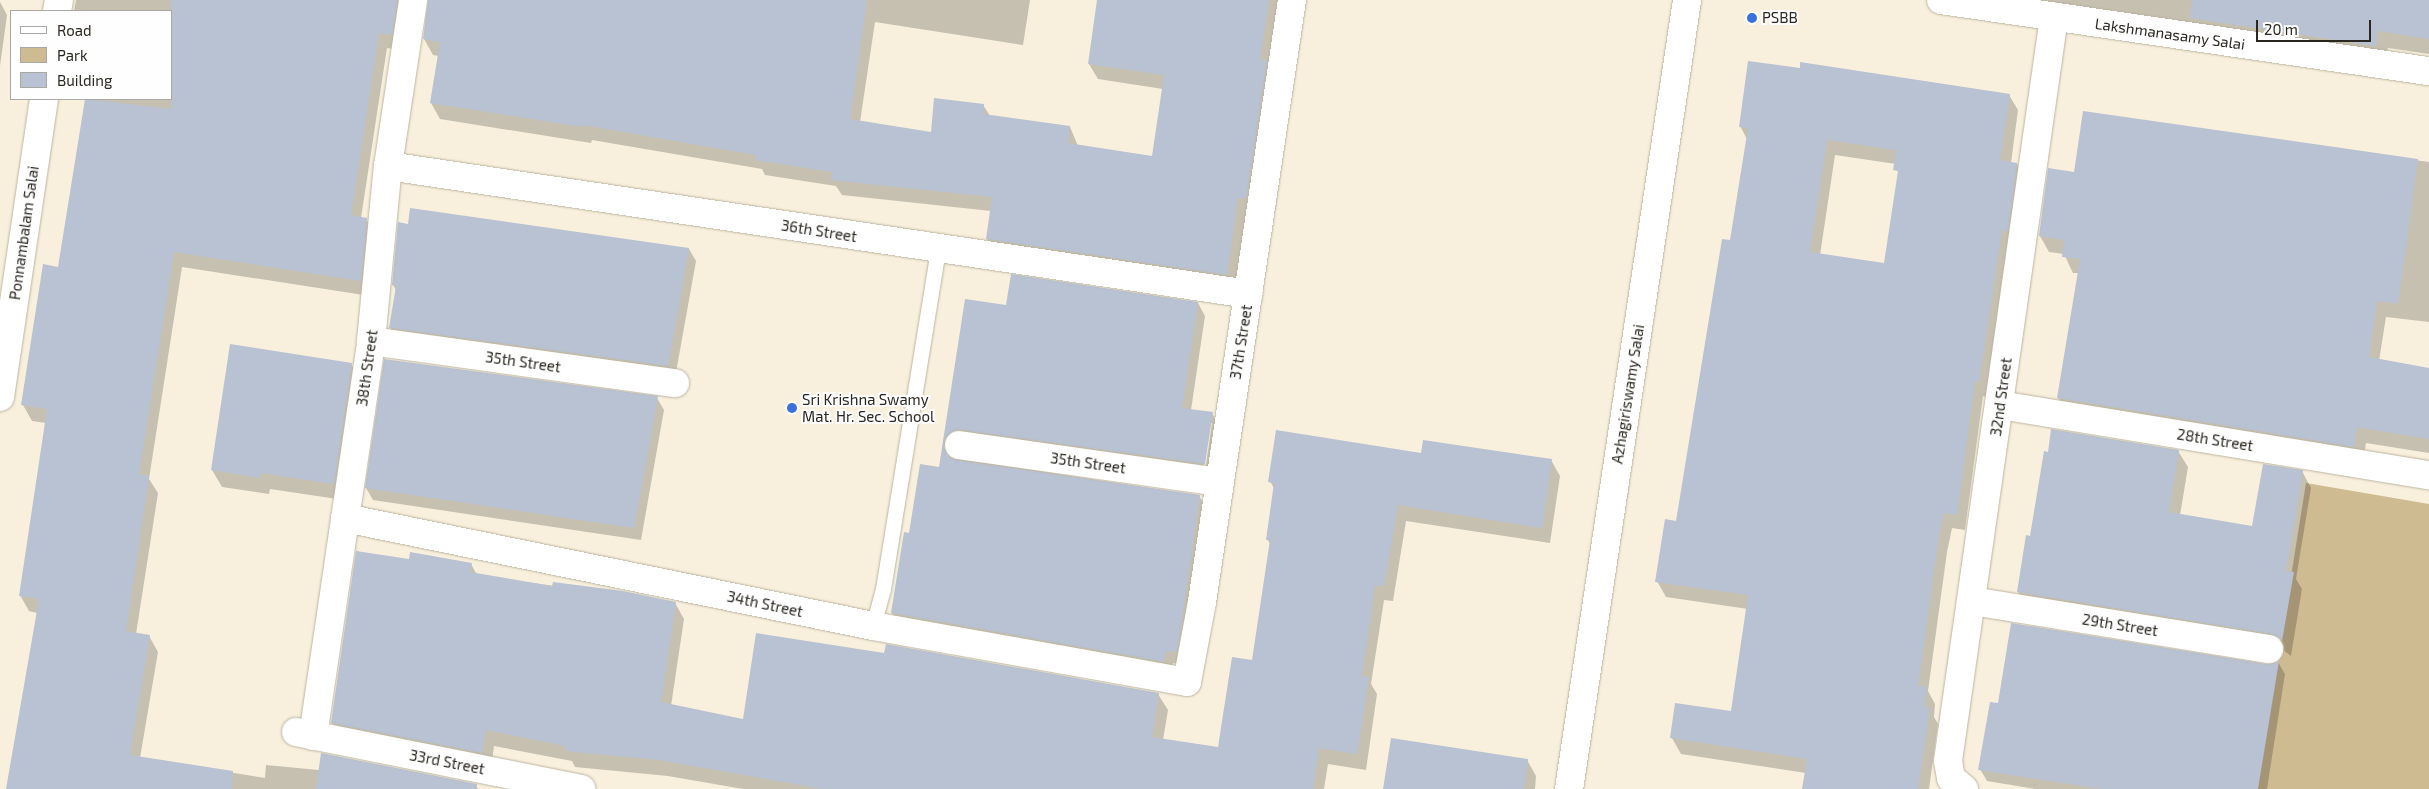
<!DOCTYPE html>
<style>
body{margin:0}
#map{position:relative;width:2429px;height:789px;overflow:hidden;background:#f8f0dc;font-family:"Exo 2",sans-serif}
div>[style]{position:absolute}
.green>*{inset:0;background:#cfbb91}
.shadow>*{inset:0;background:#0003}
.building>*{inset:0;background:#b8c2d3}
.roads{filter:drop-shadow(0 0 1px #bcb4a1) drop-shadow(0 0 1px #bcb4a1)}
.service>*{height:15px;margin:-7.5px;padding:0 7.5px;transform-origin:7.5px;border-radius:7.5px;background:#fff}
.minor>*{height:28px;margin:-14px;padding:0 14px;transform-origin:14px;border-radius:14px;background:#fff}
.tertiary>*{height:28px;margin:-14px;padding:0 14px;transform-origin:14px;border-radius:14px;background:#fff}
.dots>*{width:14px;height:14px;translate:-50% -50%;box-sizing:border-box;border:2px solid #fefefe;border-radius:50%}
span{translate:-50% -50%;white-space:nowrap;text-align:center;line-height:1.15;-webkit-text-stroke:4px #fefefe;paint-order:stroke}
.poi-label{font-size:15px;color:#2a2720}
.left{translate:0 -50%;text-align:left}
.street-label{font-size:15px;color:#2a2720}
.legend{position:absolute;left:10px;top:10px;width:162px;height:90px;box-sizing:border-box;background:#fefefe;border:1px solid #a9a8a5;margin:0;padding:6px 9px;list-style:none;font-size:15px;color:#2a2720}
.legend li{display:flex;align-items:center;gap:10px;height:25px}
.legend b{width:25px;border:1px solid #a9a8a5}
.scale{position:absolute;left:2256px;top:20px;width:115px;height:22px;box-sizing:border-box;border:2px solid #2a2720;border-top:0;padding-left:6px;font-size:15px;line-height:18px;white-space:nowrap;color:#2a2720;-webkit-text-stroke:4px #fefefe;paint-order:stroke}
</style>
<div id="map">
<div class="green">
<i style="clip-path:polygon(2306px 483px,2429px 504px,2429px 789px,2257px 789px)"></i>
</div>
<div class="shadow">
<i style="clip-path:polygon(76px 0,402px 0,401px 50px,387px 48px,361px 218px,366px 219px,376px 235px,370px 296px,182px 267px,149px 479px,158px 493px,136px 634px,149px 636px,158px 652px,140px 758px,265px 778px,266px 765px,476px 785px,478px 789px,8px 789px,37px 613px,29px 611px,20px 595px,46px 423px,32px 421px,23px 405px,59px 268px,86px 99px,171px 99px,171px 11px,74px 11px)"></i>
<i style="clip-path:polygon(454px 0,1030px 0,1023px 45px,875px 22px,860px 122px,932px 134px,983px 105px,990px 116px,1070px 127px,1078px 146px,1154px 157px,1163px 89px,1098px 79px,1089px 64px,1099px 0,1280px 0,1236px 290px,996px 255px,987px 239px,991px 211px,842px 195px,836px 186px,765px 175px,762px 169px,592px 140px,591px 143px,440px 119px,431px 103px,439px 56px,433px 55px,424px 39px,429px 8px)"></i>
<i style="clip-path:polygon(2011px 0,2429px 0,2429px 54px,2388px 48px,2385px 62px)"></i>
<i style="clip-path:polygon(0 2px,7px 15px,0 66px)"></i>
<i style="clip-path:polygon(evenodd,2009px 95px,2018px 110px,2011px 163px,2017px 164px,2026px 180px,1987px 397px,1983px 396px,1965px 530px,1952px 528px,1947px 552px,1928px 691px,1935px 704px,1934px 717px,1938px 724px,1929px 789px,1804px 789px,1806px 773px,1681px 754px,1672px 738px,1732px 713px,1748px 609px,1666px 597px,1657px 581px,1677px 522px,1731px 242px,1747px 139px,1740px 126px,2009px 95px,1835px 155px,1896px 164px,1899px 177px,1885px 264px,1820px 255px,1835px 155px)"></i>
<i style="clip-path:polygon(2084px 112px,2429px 162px,2429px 322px,2386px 317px,2379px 361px,2429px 370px,2429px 453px,2366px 443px,2363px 462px,2067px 414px,2058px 398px,2079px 273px,2073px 273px,2064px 254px,2049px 252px,2040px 236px,2075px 174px)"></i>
<i style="clip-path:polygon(689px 249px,696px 261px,675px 378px,397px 339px,390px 327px,396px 290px,393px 285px)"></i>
<i style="clip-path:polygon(evenodd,966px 301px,1007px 307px,1198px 303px,1205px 316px,1191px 410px,1212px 413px,1219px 426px,1212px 477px,954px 448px,950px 457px,1199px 496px,1207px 509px,1184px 665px,1173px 663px,1171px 674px,899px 626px,892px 613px,910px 534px,940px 469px,966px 301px,1210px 423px,1212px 423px,1205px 471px,1203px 470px,1210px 423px)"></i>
<i style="clip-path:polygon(351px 364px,361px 381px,344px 500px,270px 489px,269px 494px,222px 487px,212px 470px)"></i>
<i style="clip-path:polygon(657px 398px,664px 410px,641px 540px,373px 500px,366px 488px)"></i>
<i style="clip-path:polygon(2178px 451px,2188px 467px,2180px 515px,2254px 527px,2302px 471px,2311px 488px,2296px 579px,2302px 589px,2291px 656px,2282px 649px,2028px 608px,2018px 592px,2031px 537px)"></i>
<i style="clip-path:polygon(1422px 454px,1551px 460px,1560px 476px,1550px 543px,1406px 521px,1393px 601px,1384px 600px,1371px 684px,1377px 694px,1366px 770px,1328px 764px,1324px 789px,743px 789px,668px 776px,575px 767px,572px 761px,494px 746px,491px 769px,341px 739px,332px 723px,410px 560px,471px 564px,477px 575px,675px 603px,684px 619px,671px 706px,744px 720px,1158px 694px,1168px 710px,1163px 740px,1219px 749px,1253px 661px,1271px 545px,1267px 539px,1275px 490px,1270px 481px)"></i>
<i style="clip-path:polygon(2278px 662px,2285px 674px,2267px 789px,2035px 789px,1987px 781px,1980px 769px,1999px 705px)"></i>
<i style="clip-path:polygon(1527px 760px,1536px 776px,1535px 789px,1384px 789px)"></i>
</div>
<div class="building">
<i style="clip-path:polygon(171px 0,397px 0,392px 35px,379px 33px,351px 215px,367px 218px,361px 281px,174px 252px,139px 474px,149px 476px,126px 631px,150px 635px,130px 755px,233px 771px,232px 789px,6px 789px,39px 599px,19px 596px,47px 409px,21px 405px,43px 264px,58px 267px,85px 99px,171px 109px)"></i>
<i style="clip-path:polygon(428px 0,867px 0,850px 119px,931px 132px,934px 98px,984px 104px,983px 114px,1070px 126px,1068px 143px,1152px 156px,1164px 75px,1088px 64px,1097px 0,1269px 0,1260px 59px,1267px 60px,1257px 127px,1246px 199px,1238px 198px,1227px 275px,986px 239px,992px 197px,831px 180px,832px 172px,755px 160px,756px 155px,583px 125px,583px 127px,430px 103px,440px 42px,423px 39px)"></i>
<i style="clip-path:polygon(2192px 0,2429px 0,2429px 39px,2378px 31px,2376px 46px,2190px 18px)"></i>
<i style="clip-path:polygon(evenodd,1748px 61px,1800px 68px,1800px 62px,2010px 94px,2000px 160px,2017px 163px,2008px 231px,2002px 230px,1979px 382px,1975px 381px,1957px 515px,1944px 513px,1939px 535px,1918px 686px,1927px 687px,1925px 707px,1930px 708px,1918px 789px,1802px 789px,1807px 759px,1670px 738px,1675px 703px,1731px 711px,1748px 595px,1655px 582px,1665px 519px,1676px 521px,1722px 239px,1730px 240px,1748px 128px,1739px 127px,1748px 61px,1827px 140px,1896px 150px,1893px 170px,1898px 171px,1884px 263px,1810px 252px,1827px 140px)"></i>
<i style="clip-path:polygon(2083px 111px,2418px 159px,2398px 304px,2377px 301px,2369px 357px,2429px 368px,2429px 439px,2357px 427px,2354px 447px,2057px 398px,2080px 259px,2062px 257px,2064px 240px,2039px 236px,2048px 168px,2074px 172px)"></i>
<i style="clip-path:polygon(410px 208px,689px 248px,668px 366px,389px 328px,396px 286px,392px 285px,398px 222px,408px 224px)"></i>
<i style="clip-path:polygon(1011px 274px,1198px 302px,1182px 408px,1213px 412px,1205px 464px,961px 430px,947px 435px,944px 443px,949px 457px,957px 460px,1200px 495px,1177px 652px,1166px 651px,1164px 662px,891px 613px,904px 532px,909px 533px,920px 464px,939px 467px,965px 299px,1006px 305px)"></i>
<i style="clip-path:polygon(230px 344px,352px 363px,334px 484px,261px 473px,260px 478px,211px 470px)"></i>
<i style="clip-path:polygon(384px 359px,658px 396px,634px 528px,365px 488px)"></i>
<i style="clip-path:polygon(2051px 429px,2179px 450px,2169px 512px,2252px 526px,2263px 464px,2303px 470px,2286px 571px,2294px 572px,2282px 641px,2271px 634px,2017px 592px,2026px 535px,2030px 536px,2044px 451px,2048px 452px)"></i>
<i style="clip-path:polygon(1276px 430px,1421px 453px,1423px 440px,1552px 459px,1542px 528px,1398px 505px,1384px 586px,1375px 585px,1362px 676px,1369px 677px,1357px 754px,1319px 748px,1313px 789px,823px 789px,659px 760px,565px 751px,565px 746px,486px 730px,482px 753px,331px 723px,356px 551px,409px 559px,410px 552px,472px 563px,470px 572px,552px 586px,553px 582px,623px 591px,676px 602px,661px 702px,743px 719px,756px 633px,884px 653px,886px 644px,1159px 693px,1152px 737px,1218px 747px,1232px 657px,1252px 660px,1270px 540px,1266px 540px,1274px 483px,1268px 482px)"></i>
<i style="clip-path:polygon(2011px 623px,2267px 664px,2279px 661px,2258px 789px,2103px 789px,1978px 770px,1990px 702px,1998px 703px)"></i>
<i style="clip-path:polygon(1391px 738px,1528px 759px,1524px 789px,1383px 789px)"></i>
<i style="clip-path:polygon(321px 753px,477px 784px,476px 789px,316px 789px)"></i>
</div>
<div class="roads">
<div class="service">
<i style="left:873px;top:626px;width:38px;rotate:-75deg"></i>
<i style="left:883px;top:589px;width:344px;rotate:-80.8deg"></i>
</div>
<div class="minor">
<i style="left:57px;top:11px;width:11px;rotate:-80deg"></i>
<i style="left:388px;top:166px;width:870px;rotate:8.46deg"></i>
<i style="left:371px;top:341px;width:307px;rotate:7.9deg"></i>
<i style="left:0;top:397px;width:301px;rotate:-81.6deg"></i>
<i style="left:2000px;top:405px;width:435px;rotate:9.3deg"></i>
<i style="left:959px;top:445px;width:262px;rotate:8.1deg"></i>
<i style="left:345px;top:518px;width:539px;rotate:11.56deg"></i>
<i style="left:873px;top:626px;width:319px;rotate:10.1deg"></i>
<i style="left:1187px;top:682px;width:81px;rotate:-79.4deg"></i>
<i style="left:1202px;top:602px;width:609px;rotate:-81.5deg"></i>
<i style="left:1972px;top:601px;width:301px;rotate:9.2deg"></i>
<i style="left:296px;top:732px;width:291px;rotate:11.3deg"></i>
<i style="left:313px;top:736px;width:399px;rotate:-81.6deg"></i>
<i style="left:371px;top:341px;width:176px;rotate:-84.5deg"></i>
<i style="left:388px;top:166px;width:168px;rotate:-81.4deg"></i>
<i style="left:1964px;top:789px;width:17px;rotate:-140deg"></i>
<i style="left:1951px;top:778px;width:17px;rotate:-100deg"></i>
<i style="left:1948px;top:761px;width:752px;rotate:-81.89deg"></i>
</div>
<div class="tertiary">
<i style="left:1941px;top:0;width:493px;rotate:8.3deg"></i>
<i style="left:1569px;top:789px;width:798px;rotate:-81.49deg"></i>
</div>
</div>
<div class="dots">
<i style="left:1752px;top:18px;background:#396fdf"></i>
<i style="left:792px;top:408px;background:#396fdf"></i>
</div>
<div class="poi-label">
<span class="left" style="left:1762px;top:18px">PSBB</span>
<span class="left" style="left:802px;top:408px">Sri Krishna Swamy<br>Mat. Hr. Sec. School</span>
</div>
<div class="street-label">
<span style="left:2170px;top:34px;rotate:8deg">Lakshmanasamy Salai</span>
<span style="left:819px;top:231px;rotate:9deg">36th Street</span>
<span style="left:24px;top:233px;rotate:-82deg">Ponnambalam Salai</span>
<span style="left:1241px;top:342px;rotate:-81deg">37th Street</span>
<span style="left:523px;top:362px;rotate:8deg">35th Street</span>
<span style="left:367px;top:368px;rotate:-82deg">38th Street</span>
<span style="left:1628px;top:394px;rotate:-81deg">Azhagiriswamy Salai</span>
<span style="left:2001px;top:397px;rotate:-82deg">32nd Street</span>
<span style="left:2215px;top:440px;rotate:9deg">28th Street</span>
<span style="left:1088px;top:463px;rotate:8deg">35th Street</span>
<span style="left:765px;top:604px;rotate:12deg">34th Street</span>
<span style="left:2120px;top:625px;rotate:9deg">29th Street</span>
<span style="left:447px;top:762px;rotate:11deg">33rd Street</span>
</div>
<ul class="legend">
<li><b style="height:6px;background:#fff"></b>Road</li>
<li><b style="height:14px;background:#cfbb91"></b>Park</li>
<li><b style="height:14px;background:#b8c2d3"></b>Building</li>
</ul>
<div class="scale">20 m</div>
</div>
